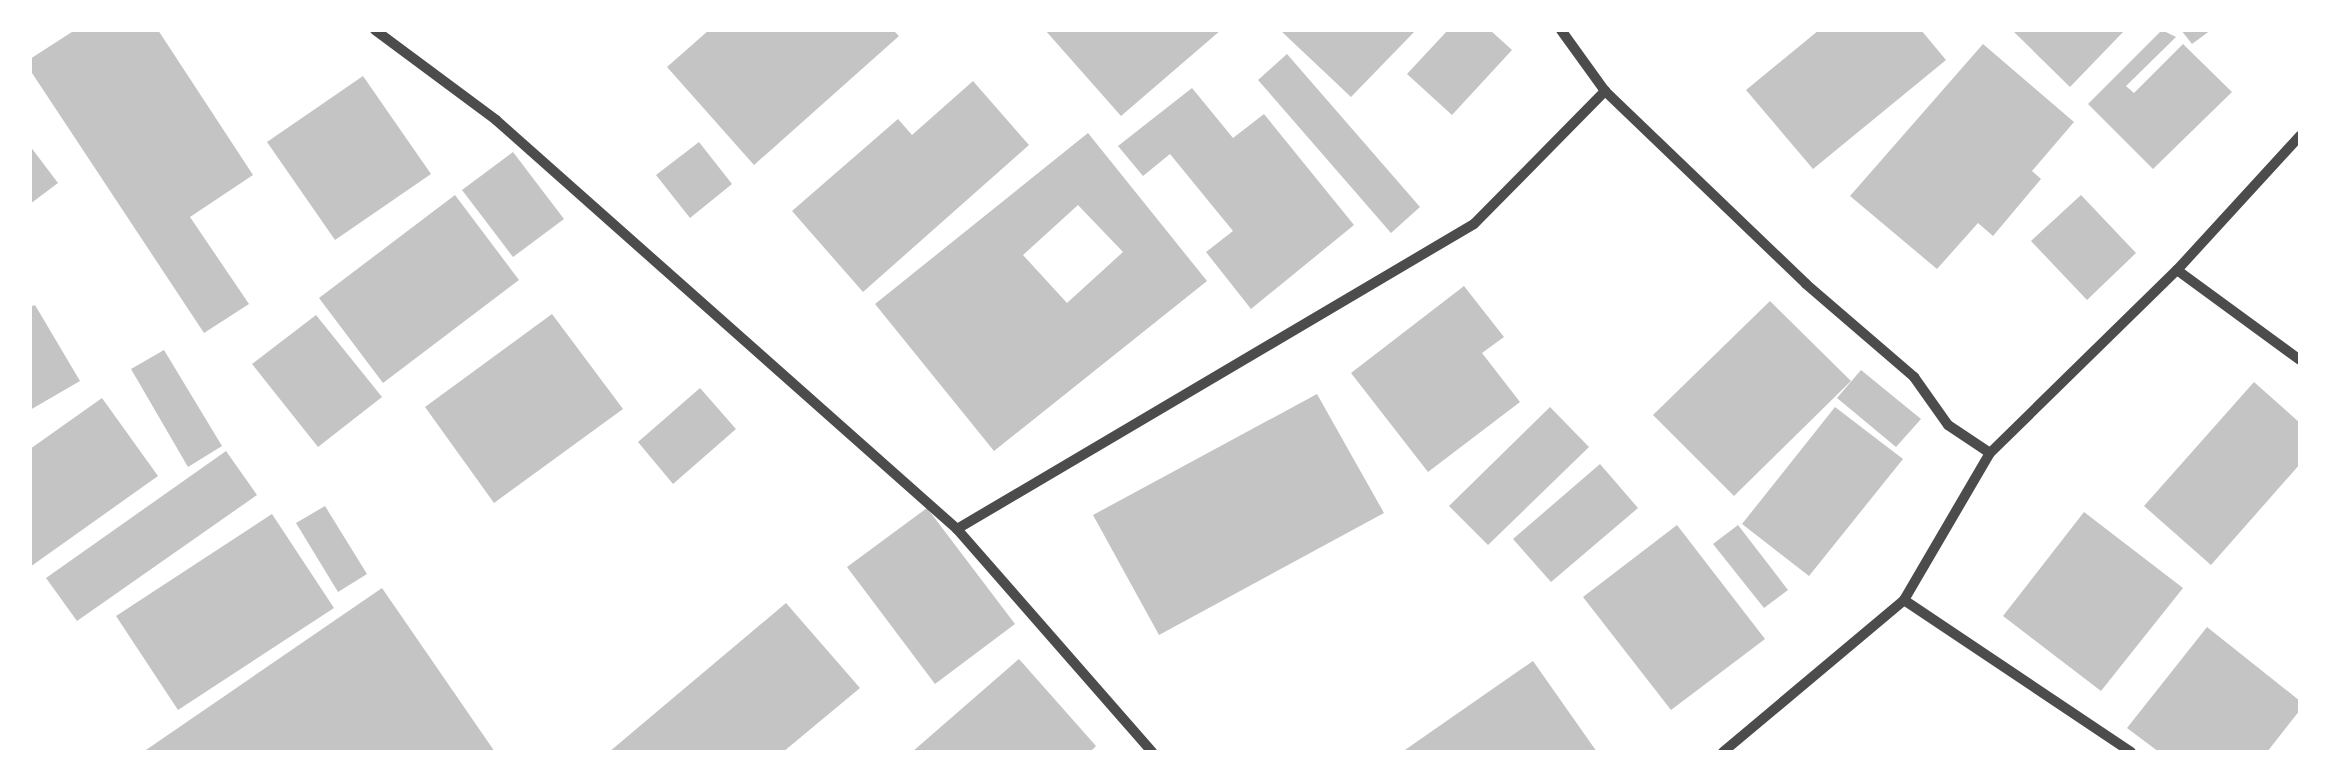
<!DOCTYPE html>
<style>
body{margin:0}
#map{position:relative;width:2330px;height:782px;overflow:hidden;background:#fff;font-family:"Asap Condensed",sans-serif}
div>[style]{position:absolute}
.building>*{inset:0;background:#c4c4c4}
.minor>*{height:10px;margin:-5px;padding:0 5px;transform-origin:5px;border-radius:5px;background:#4c4c4c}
span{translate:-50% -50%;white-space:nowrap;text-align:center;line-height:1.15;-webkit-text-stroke:9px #fff;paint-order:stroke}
.frame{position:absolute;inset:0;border:32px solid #fff;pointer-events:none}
</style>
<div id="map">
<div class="building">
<i style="clip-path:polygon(75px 30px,158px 30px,253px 175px,190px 217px,249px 304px,204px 333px,30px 70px,30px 59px)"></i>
<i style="clip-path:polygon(709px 30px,893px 30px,899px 36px,754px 165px,667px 67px)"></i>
<i style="clip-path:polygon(1045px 30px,1221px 30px,1121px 116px)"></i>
<i style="clip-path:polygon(1280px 30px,1416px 30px,1351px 97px)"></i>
<i style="clip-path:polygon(1448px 30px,1490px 30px,1512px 50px,1452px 115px,1407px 74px)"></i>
<i style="clip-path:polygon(1819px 30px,1921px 30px,1946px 60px,1813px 169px,1746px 90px)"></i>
<i style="clip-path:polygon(2012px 30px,2125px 30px,2070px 87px)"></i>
<i style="clip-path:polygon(2162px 30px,2176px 37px,2126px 86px,2134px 93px,2183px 44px,2232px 92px,2153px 169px,2088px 104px)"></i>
<i style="clip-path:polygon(2181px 30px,2211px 30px,2192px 44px)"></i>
<i style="clip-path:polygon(1983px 44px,2074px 122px,2032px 171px,2041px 179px,1993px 236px,1978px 223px,1937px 269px,1850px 196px)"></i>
<i style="clip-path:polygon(1287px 54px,1420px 207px,1391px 233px,1258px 80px)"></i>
<i style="clip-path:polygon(363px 76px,431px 174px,335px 240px,267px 142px)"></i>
<i style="clip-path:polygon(973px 81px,1029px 145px,863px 292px,792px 211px,898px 119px,912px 135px)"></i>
<i style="clip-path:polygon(1192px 88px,1233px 138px,1264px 114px,1354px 225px,1251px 309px,1206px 252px,1233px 231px,1170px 154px,1143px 176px,1118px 146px)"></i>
<i style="clip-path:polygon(evenodd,1088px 133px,1207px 281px,994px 451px,875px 304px,1088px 133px,1078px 205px,1123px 252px,1067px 303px,1023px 255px,1078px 205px)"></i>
<i style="clip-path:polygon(699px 142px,732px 184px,690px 218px,656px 175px)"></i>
<i style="clip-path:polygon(30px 146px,58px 183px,30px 204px)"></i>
<i style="clip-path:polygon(513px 152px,564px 219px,513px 257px,462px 190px)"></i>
<i style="clip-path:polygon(455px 195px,519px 280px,383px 383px,319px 298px)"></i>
<i style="clip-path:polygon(2081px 195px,2136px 253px,2087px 300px,2031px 241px)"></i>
<i style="clip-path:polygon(1464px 286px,1504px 337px,1482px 353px,1520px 402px,1428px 472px,1351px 373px)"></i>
<i style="clip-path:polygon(1770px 301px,1851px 381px,1734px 496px,1653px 415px)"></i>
<i style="clip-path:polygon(35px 305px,80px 381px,30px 410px,30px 307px)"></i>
<i style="clip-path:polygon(552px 314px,623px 409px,494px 503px,425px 407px)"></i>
<i style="clip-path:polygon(316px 315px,382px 397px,318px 447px,252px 364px)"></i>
<i style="clip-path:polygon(164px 350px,222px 446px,188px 467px,131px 369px)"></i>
<i style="clip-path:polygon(1861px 370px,1921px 419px,1896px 447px,1837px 398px)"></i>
<i style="clip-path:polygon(2254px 382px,2300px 423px,2300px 464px,2211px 565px,2144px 506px)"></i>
<i style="clip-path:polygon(700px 388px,736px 429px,673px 484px,638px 442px)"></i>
<i style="clip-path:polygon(1317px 394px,1384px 513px,1159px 635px,1093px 515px)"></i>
<i style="clip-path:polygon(102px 398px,158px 476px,30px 567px,30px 449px)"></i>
<i style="clip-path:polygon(1550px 407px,1589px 447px,1488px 545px,1449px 506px)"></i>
<i style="clip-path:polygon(1835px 407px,1903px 459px,1809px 576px,1742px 524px)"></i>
<i style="clip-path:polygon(226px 451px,257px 495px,77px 621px,46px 578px)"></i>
<i style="clip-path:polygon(1600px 464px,1638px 508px,1551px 582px,1513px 539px)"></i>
<i style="clip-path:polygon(325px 506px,367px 574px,338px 592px,296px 523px)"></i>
<i style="clip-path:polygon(927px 508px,1015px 624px,935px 684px,847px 567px)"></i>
<i style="clip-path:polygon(2084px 512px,2183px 588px,2101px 691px,2003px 616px)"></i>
<i style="clip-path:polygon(272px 514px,334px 608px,178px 710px,116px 616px)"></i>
<i style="clip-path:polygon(1677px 525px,1765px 639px,1671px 710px,1583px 597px)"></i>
<i style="clip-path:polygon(1738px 525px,1788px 590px,1764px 608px,1713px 544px)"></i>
<i style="clip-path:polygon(382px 588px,495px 752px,143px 752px)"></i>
<i style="clip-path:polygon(786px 603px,860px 688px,783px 752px,609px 752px)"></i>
<i style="clip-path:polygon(2207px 627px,2300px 701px,2300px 710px,2267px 752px,2159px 752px,2127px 728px)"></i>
<i style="clip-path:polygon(1019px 659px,1096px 746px,1090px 752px,912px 752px)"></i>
<i style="clip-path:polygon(1533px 661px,1597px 752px,1402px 752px)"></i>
</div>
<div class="minor">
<i style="left:375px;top:30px;width:151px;rotate:36.6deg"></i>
<i style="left:496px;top:120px;width:616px;rotate:41.58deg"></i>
<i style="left:957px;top:529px;width:296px;rotate:48.8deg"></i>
<i style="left:1561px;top:30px;width:75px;rotate:54.2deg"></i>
<i style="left:1605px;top:91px;width:279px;rotate:43.8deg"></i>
<i style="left:1806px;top:284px;width:143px;rotate:40.7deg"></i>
<i style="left:1914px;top:377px;width:59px;rotate:54.7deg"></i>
<i style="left:1948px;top:425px;width:50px;rotate:33.7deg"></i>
<i style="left:2177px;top:270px;width:152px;rotate:36.2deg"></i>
<i style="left:957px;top:529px;width:600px;rotate:-30.54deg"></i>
<i style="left:1474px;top:224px;width:187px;rotate:-45.4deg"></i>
<i style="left:1904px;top:600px;width:273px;rotate:33.8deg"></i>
<i style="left:1723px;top:752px;width:236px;rotate:-40deg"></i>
<i style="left:1904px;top:600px;width:170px;rotate:-59.7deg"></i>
<i style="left:1990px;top:453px;width:262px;rotate:-44.4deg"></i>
<i style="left:2177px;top:270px;width:182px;rotate:-47.5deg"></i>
</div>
<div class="frame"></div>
</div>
